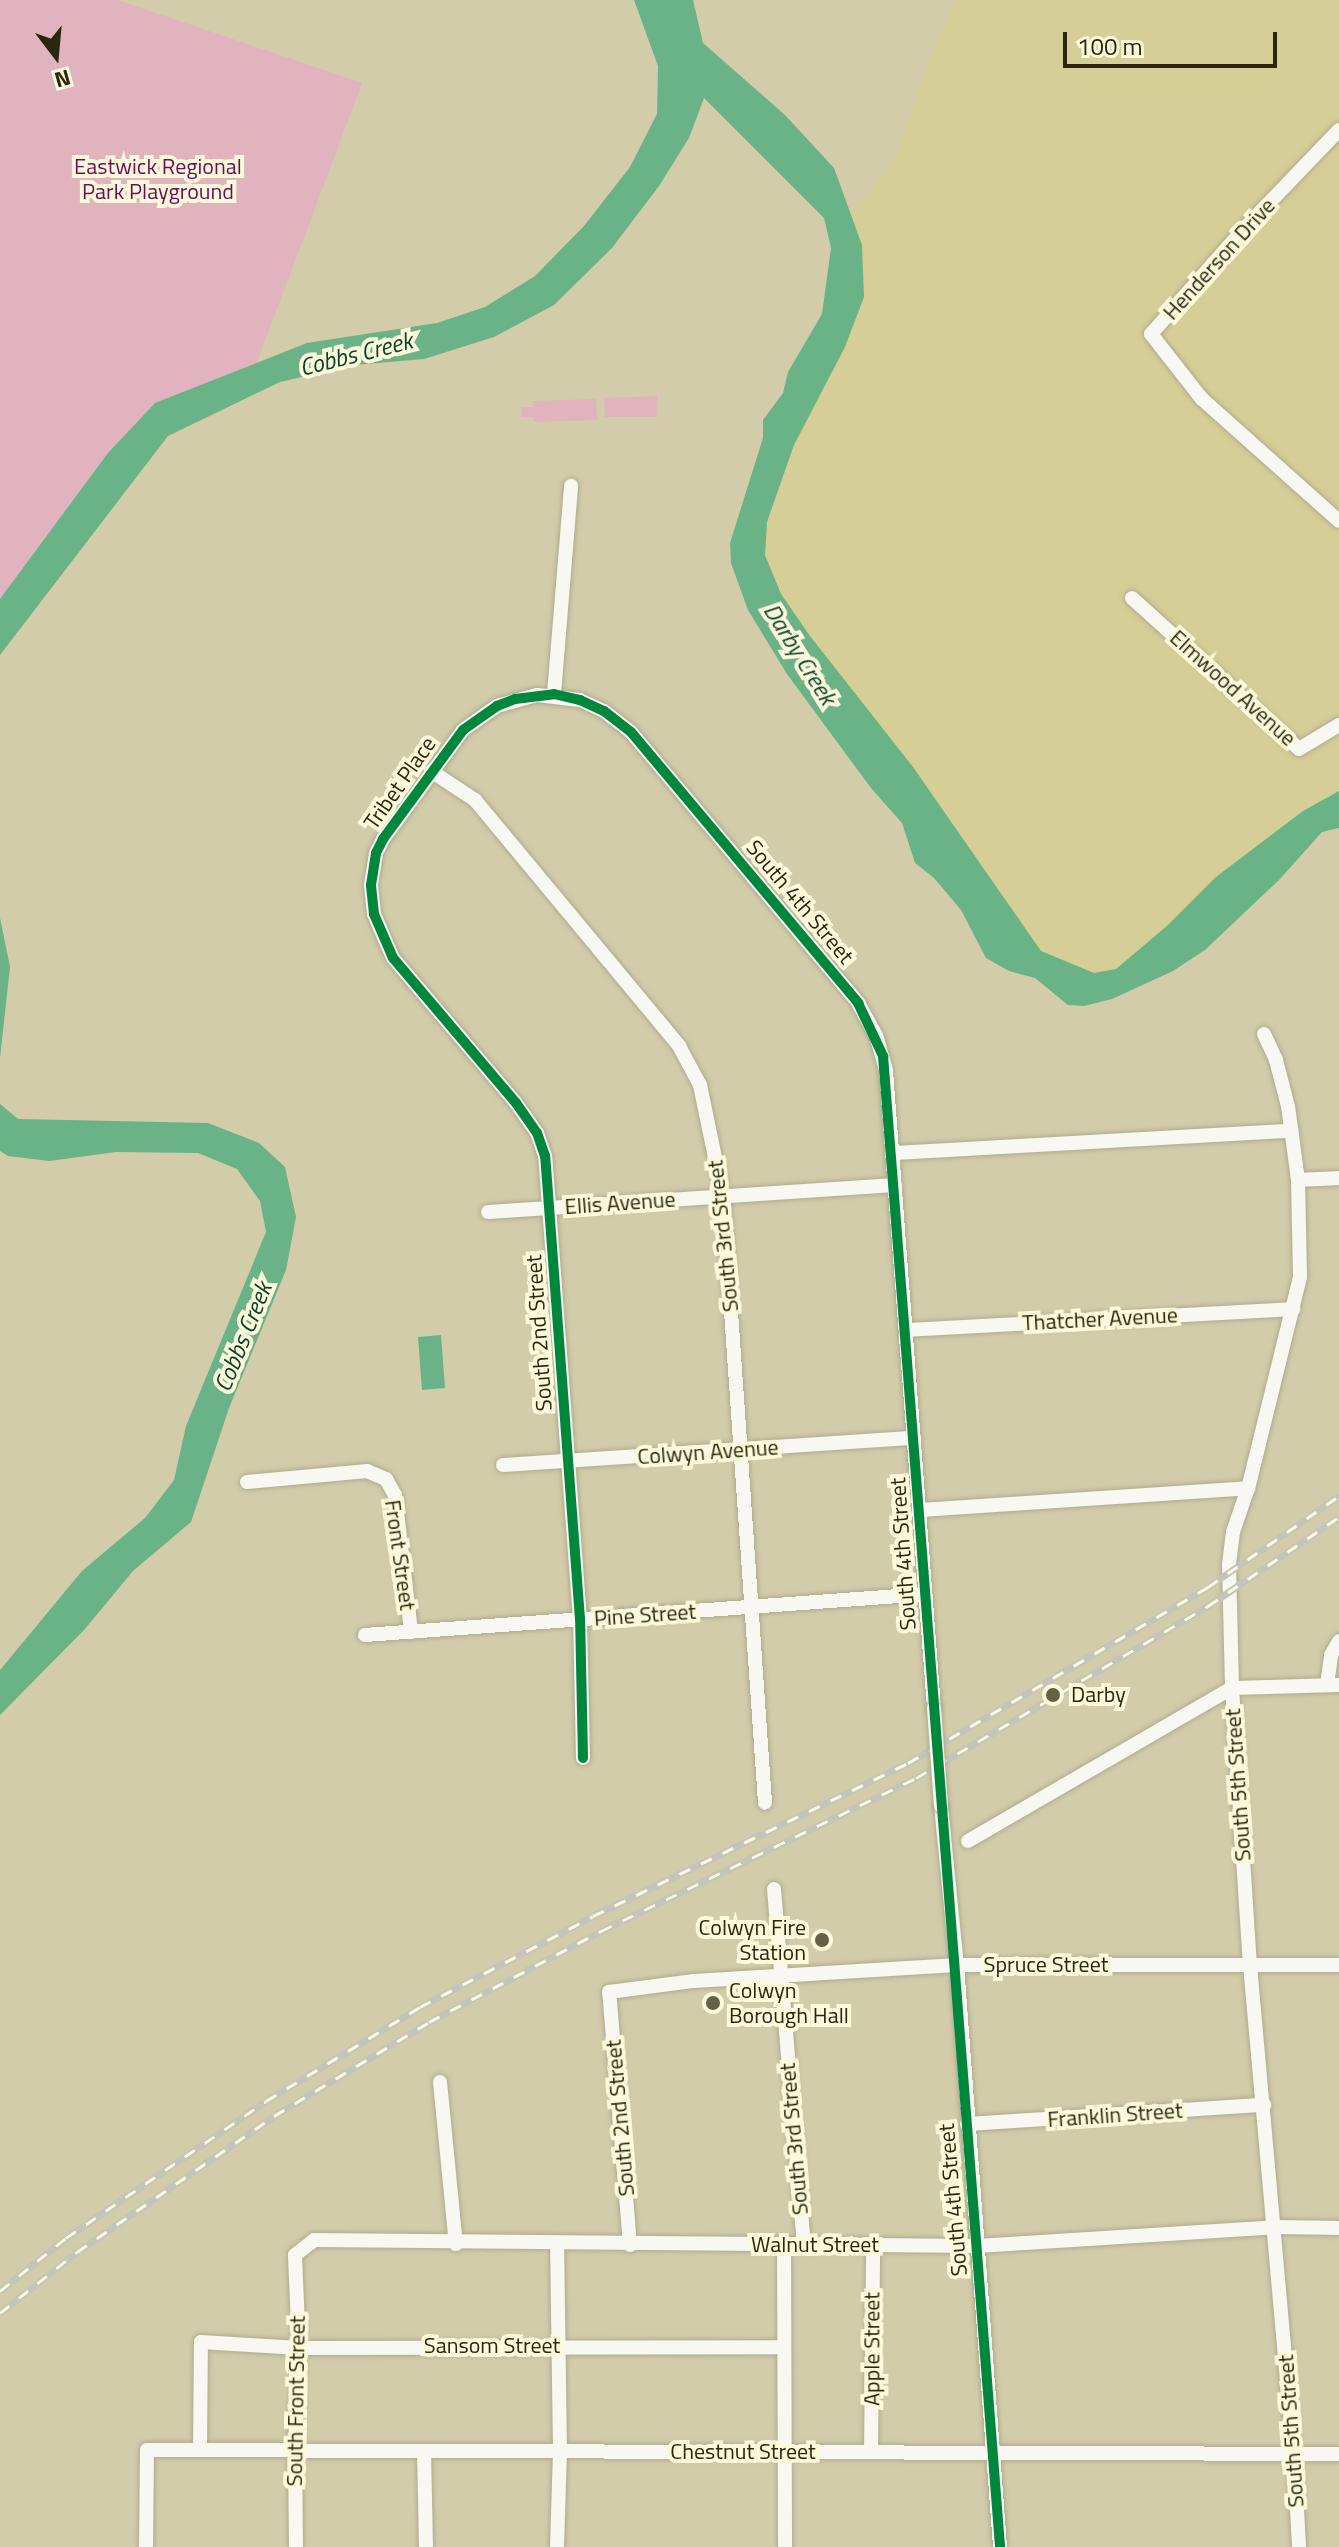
<!DOCTYPE html>
<style>
body{margin:0}
#map{position:relative;width:1339px;height:2547px;overflow:hidden;background:#d2ccaa;font-family:"Titillium Web",sans-serif}
div>[style]{position:absolute}
.built>*{inset:0;background:#d6ce97}
.green>*{inset:0;background:#e0b3bf}
.water>*{inset:0;background:#69b387}
.roads{filter:drop-shadow(0 0 2px #b0ab90) drop-shadow(0 0 2px #b0ab90)}
.street>*{height:14px;margin:-7px;padding:0 7px;transform-origin:7px;border-radius:7px;background:#f8f7f2}
.rail>*{height:7px;margin-top:-3.5px;transform-origin:0;background:repeating-linear-gradient(90deg,#fdf9da 0 12px,#c5c4ba 0 24px);box-sizing:border-box;border-block:2px solid #c5c4ba}
.bridges{filter:drop-shadow(0 0 2px #b0ab90) drop-shadow(0 0 2px #b0ab90)}
.street-bridge>*{height:14px;margin:-7px;padding:0 7px;transform-origin:7px;border-radius:7px;background:#f8f7f2}
.cycleway>*{height:10px;margin:-5px;padding:0 5px;transform-origin:5px;border-radius:5px;background:#00873e}
.dots>*{width:22px;height:22px;translate:-50% -50%;box-sizing:border-box;border:4px solid #fdf9da;border-radius:50%}
span{translate:-50% -50%;white-space:nowrap;text-align:center;line-height:1.15;-webkit-text-stroke:8px #fdf9da;paint-order:stroke}
.park-label{font-size:22px;color:#6d0d56}
.street-label{font-size:22px;color:#2b270e}
.poi-label{font-size:22px;color:#2b270e}
.left{translate:0 -50%;text-align:left}
.right{translate:-100% -50%;text-align:right}
.water-label{font-size:24px;color:#05432b;font-style:italic}
.north{position:absolute;left:16px;top:16px;width:80px;height:80px;-webkit-text-stroke:6px #fdf9da;paint-order:stroke;rotate:164deg;font-size:22px;font-weight:700;line-height:32px;text-align:center;color:#2b270e}
.north::after{content:'';display:block;margin:auto;width:28px;height:36px;background:#2b270e;clip-path:polygon(50% 0,100% 100%,50% 72%,0 100%)}
.scale{position:absolute;left:1063px;top:32px;width:214px;height:36px;box-sizing:border-box;border:4px solid #2b270e;border-top:0;padding-left:10px;font-size:24px;line-height:28px;white-space:nowrap;color:#2b270e;-webkit-text-stroke:6px #fdf9da;paint-order:stroke}
</style>
<div id="map">
<div class="built">
<i style="clip-path:polygon(956px 0,1339px 0,1339px 816px,1110px 976px,1065px 988px,761px 591px,758px 516px,850px 305px,842px 225px,895px 159px,934px 46px)"></i>
</div>
<div class="green">
<i style="clip-path:polygon(0 0,118px 0,362px 83px,253px 373px,141px 421px,0 613px)"></i>
<i style="clip-path:polygon(657px 396px,657px 417px,605px 417px,604px 398px)"></i>
<i style="clip-path:polygon(596px 399px,597px 420px,534px 422px,533px 417px,522px 417px,521px 407px,533px 407px,533px 401px)"></i>
</div>
<div class="water">
<i style="clip-path:polygon(634px 0,693px 0,703px 43px,785px 115px,834px 168px,862px 245px,864px 297px,845px 347px,794px 445px,767px 522px,765px 555px,781px 594px,810px 636px,913px 767px,1041px 951px,1094px 973px,1116px 969px,1168px 925px,1216px 877px,1303px 811px,1339px 791px,1339px 828px,1322px 832px,1279px 880px,1205px 950px,1173px 971px,1112px 999px,1084px 1006px,1068px 1005px,1035px 978px,1009px 971px,986px 958px,961px 910px,934px 878px,915px 863px,902px 823px,871px 788px,787px 674px,748px 610px,731px 563px,730px 543px,763px 438px,763px 420px,783px 393px,788px 372px,822px 314px,831px 248px,824px 218px,704px 98px,689px 138px,659px 186px,612px 248px,554px 305px,494px 337px,424px 359px,354px 365px,280px 382px,168px 436px,0 655px,0 599px,108px 453px,155px 403px,307px 343px,437px 323px,485px 307px,535px 276px,584px 226px,630px 167px,657px 114px,658px 66px)"></i>
<i style="clip-path:polygon(0 918px,10px 967px,0 1058px)"></i>
<i style="clip-path:polygon(0 1104px,18px 1119px,208px 1123px,259px 1143px,285px 1167px,296px 1217px,286px 1270px,229px 1408px,191px 1522px,133px 1571px,84px 1630px,0 1715px,0 1670px,82px 1571px,145px 1518px,174px 1480px,186px 1426px,266px 1232px,260px 1201px,237px 1169px,198px 1153px,116px 1152px,49px 1161px,8px 1156px,0 1151px)"></i>
<i style="clip-path:polygon(441px 1335px,445px 1388px,422px 1390px,418px 1337px)"></i>
</div>
<div class="roads">
<div class="street">
<i style="left:1339px;top:130px;width:139px;rotate:133.8deg"></i>
<i style="left:1243px;top:230px;width:139px;rotate:131.5deg"></i>
<i style="left:1151px;top:334px;width:83px;rotate:51.9deg"></i>
<i style="left:1202px;top:399px;width:183px;rotate:41.7deg"></i>
<i style="left:1132px;top:598px;width:225px;rotate:42.1deg"></i>
<i style="left:1299px;top:749px;width:47px;rotate:-31deg"></i>
<i style="left:554px;top:694px;width:209px;rotate:-85.3deg"></i>
<i style="left:431px;top:771px;width:53px;rotate:33.4deg"></i>
<i style="left:475px;top:800px;width:320px;rotate:50.3deg"></i>
<i style="left:679px;top:1046px;width:44px;rotate:61.7deg"></i>
<i style="left:700px;top:1085px;width:113px;rotate:78.3deg"></i>
<i style="left:723px;top:1196px;width:608px;rotate:86.04deg"></i>
<i style="left:1264px;top:1034px;width:29px;rotate:65deg"></i>
<i style="left:1276px;top:1060px;width:48px;rotate:75.4deg"></i>
<i style="left:1288px;top:1106px;width:75px;rotate:82.3deg"></i>
<i style="left:1298px;top:1180px;width:97px;rotate:88.8deg"></i>
<i style="left:1300px;top:1277px;width:217px;rotate:103.8deg"></i>
<i style="left:1248px;top:1488px;width:46px;rotate:108.8deg"></i>
<i style="left:1233px;top:1532px;width:32px;rotate:97deg"></i>
<i style="left:1229px;top:1564px;width:124px;rotate:88.6deg"></i>
<i style="left:1232px;top:1688px;width:278px;rotate:86.3deg"></i>
<i style="left:1250px;top:1965px;width:491px;rotate:84.9deg"></i>
<i style="left:1294px;top:2454px;width:93px;rotate:86.9deg"></i>
<i style="left:893px;top:1153px;width:399px;rotate:-3.2deg"></i>
<i style="left:1298px;top:1180px;width:41px;rotate:-2.8deg"></i>
<i style="left:488px;top:1212px;width:408px;rotate:-3.8deg"></i>
<i style="left:906px;top:1330px;width:388px;rotate:-3.1deg"></i>
<i style="left:503px;top:1465px;width:412px;rotate:-3.8deg"></i>
<i style="left:247px;top:1482px;width:121px;rotate:-5.2deg"></i>
<i style="left:367px;top:1471px;width:21px;rotate:23deg"></i>
<i style="left:386px;top:1479px;width:18px;rotate:61deg"></i>
<i style="left:395px;top:1495px;width:138px;rotate:83.3deg"></i>
<i style="left:920px;top:1510px;width:329px;rotate:-3.8deg"></i>
<i style="left:365px;top:1635px;width:562px;rotate:-4.18deg"></i>
<i style="left:1327px;top:1685px;width:30px;rotate:-82deg"></i>
<i style="left:1331px;top:1655px;width:16px;rotate:-60deg"></i>
<i style="left:583px;top:1758px;width:139px;rotate:-91.2deg"></i>
<i style="left:580px;top:1619px;width:464px;rotate:-94.3deg"></i>
<i style="left:545px;top:1156px;width:24px;rotate:-109deg"></i>
<i style="left:537px;top:1133px;width:37px;rotate:-125deg"></i>
<i style="left:516px;top:1103px;width:190px;rotate:-130.3deg"></i>
<i style="left:393px;top:958px;width:48px;rotate:-113.4deg"></i>
<i style="left:374px;top:914px;width:29px;rotate:-96deg"></i>
<i style="left:371px;top:885px;width:32px;rotate:-81deg"></i>
<i style="left:376px;top:853px;width:16px;rotate:-63deg"></i>
<i style="left:383px;top:839px;width:135px;rotate:-53.7deg"></i>
<i style="left:463px;top:730px;width:42px;rotate:-35.2deg"></i>
<i style="left:497px;top:706px;width:41px;rotate:-15.4deg"></i>
<i style="left:537px;top:695px;width:43px;rotate:6.6deg"></i>
<i style="left:580px;top:700px;width:26px;rotate:25deg"></i>
<i style="left:604px;top:711px;width:34px;rotate:38deg"></i>
<i style="left:631px;top:732px;width:354px;rotate:50deg"></i>
<i style="left:858px;top:1003px;width:37px;rotate:61deg"></i>
<i style="left:876px;top:1035px;width:37px;rotate:74deg"></i>
<i style="left:886px;top:1071px;width:639px;rotate:85.69deg"></i>
<i style="left:941px;top:1806px;width:160px;rotate:84.3deg"></i>
<i style="left:957px;top:1965px;width:584px;rotate:85.77deg"></i>
<i style="left:968px;top:1841px;width:305px;rotate:-30.1deg"></i>
<i style="left:1232px;top:1688px;width:107px;rotate:-1.6deg"></i>
<i style="left:774px;top:1889px;width:357px;rotate:85.2deg"></i>
<i style="left:440px;top:2082px;width:163px;rotate:84.4deg"></i>
<i style="left:967px;top:2124px;width:298px;rotate:-3.7deg"></i>
<i style="left:630px;top:2245px;width:254px;rotate:-94.7deg"></i>
<i style="left:609px;top:1992px;width:86px;rotate:-7.4deg"></i>
<i style="left:694px;top:1981px;width:263px;rotate:-3.5deg"></i>
<i style="left:957px;top:1965px;width:382px"></i>
<i style="left:784px;top:2245px;width:302px;rotate:89.8deg"></i>
<i style="left:200px;top:2450px;width:108px;rotate:-89.5deg"></i>
<i style="left:201px;top:2342px;width:98px;rotate:3.5deg"></i>
<i style="left:299px;top:2348px;width:485px;rotate:-0.1deg"></i>
<i style="left:424px;top:2451px;width:96px;rotate:88.8deg"></i>
<i style="left:871px;top:2452px;width:207px;rotate:-89.4deg"></i>
<i style="left:146px;top:2547px;width:97px;rotate:-89.4deg"></i>
<i style="left:147px;top:2450px;width:1192px;rotate:0.19deg"></i>
<i style="left:296px;top:2547px;width:96px;rotate:-90.6deg"></i>
<i style="left:295px;top:2451px;width:103px;rotate:-87.8deg"></i>
<i style="left:299px;top:2348px;width:93px;rotate:-92.5deg"></i>
<i style="left:295px;top:2255px;width:24px;rotate:-38deg"></i>
<i style="left:314px;top:2240px;width:663px;rotate:0.52deg"></i>
<i style="left:977px;top:2246px;width:299px;rotate:-3.6deg"></i>
<i style="left:1275px;top:2227px;width:64px;rotate:0.9deg"></i>
<i style="left:557px;top:2547px;width:95px;rotate:-88.2deg"></i>
<i style="left:560px;top:2452px;width:208px;rotate:-90.8deg"></i>
</div>
</div>
<div class="rail">
<i style="left:0;top:2291px;width:85px;rotate:-38.8deg"></i>
<i style="left:66px;top:2238px;width:242px;rotate:-34.4deg"></i>
<i style="left:266px;top:2101px;width:180px;rotate:-31.4deg"></i>
<i style="left:420px;top:2007px;width:195px;rotate:-27.7deg"></i>
<i style="left:593px;top:1916px;width:350px;rotate:-25.9deg"></i>
<i style="left:908px;top:1763px;width:348px;rotate:-30.4deg"></i>
<i style="left:1208px;top:1587px;width:160px;rotate:-34.8deg"></i>
<i style="left:0;top:2313px;width:98px;rotate:-38.4deg"></i>
<i style="left:77px;top:2252px;width:239px;rotate:-34.6deg"></i>
<i style="left:274px;top:2116px;width:181px;rotate:-31.2deg"></i>
<i style="left:429px;top:2022px;width:195px;rotate:-27.9deg"></i>
<i style="left:601px;top:1931px;width:350px;rotate:-25.9deg"></i>
<i style="left:916px;top:1778px;width:339px;rotate:-30.5deg"></i>
<i style="left:1208px;top:1606px;width:158px;rotate:-34.2deg"></i>
</div>
<div class="bridges">
<div class="street-bridge">
<i style="left:934px;top:1708px;width:98px;rotate:85.9deg"></i>
</div>
</div>
<div class="cycleway">
<i style="left:583px;top:1758px;width:139px;rotate:-91.2deg"></i>
<i style="left:580px;top:1619px;width:464px;rotate:-94.3deg"></i>
<i style="left:545px;top:1156px;width:24px;rotate:-109deg"></i>
<i style="left:537px;top:1133px;width:37px;rotate:-125deg"></i>
<i style="left:516px;top:1103px;width:190px;rotate:-130.3deg"></i>
<i style="left:393px;top:958px;width:48px;rotate:-113.4deg"></i>
<i style="left:374px;top:914px;width:29px;rotate:-96deg"></i>
<i style="left:371px;top:885px;width:32px;rotate:-81deg"></i>
<i style="left:376px;top:853px;width:16px;rotate:-63deg"></i>
<i style="left:383px;top:839px;width:135px;rotate:-53.7deg"></i>
<i style="left:463px;top:730px;width:42px;rotate:-35.2deg"></i>
<i style="left:497px;top:706px;width:19px;rotate:-21deg"></i>
<i style="left:515px;top:699px;width:39px;rotate:-7deg"></i>
<i style="left:554px;top:694px;width:27px;rotate:13deg"></i>
<i style="left:580px;top:700px;width:26px;rotate:25deg"></i>
<i style="left:604px;top:711px;width:34px;rotate:38deg"></i>
<i style="left:631px;top:732px;width:354px;rotate:50deg"></i>
<i style="left:858px;top:1003px;width:59px;rotate:64.7deg"></i>
<i style="left:883px;top:1056px;width:1496px;rotate:85.51deg"></i>
</div>
<div class="dots">
<i style="left:1053px;top:1695px;background:#656145"></i>
<i style="left:822px;top:1940px;background:#656145"></i>
<i style="left:713px;top:2003px;background:#656145"></i>
</div>
<div class="park-label">
<span style="left:158px;top:179px">Eastwick Regional<br>Park Playground</span>
</div>
<div class="street-label">
<span style="left:1219px;top:259px;rotate:-48deg">Henderson Drive</span>
<span style="left:1233px;top:688px;rotate:42deg">Elmwood Avenue</span>
<span style="left:400px;top:783px;rotate:-55deg">Tribet Place</span>
<span style="left:800px;top:902px;rotate:50deg">South 4th Street</span>
<span style="left:620px;top:1203px;rotate:-4deg">Ellis Avenue</span>
<span style="left:723px;top:1236px;rotate:-96deg">South 3rd Street</span>
<span style="left:1100px;top:1319px;rotate:-3deg">Thatcher Avenue</span>
<span style="left:539px;top:1333px;rotate:-94deg">South 2nd Street</span>
<span style="left:708px;top:1452px;rotate:-4deg">Colwyn Avenue</span>
<span style="left:903px;top:1554px;rotate:-94deg">South 4th Street</span>
<span style="left:400px;top:1555px;rotate:82deg">Front Street</span>
<span style="left:645px;top:1615px;rotate:-4deg">Pine Street</span>
<span style="left:1238px;top:1785px;rotate:-94deg">South 5th Street</span>
<span style="left:1046px;top:1965px">Spruce Street</span>
<span style="left:1115px;top:2115px;rotate:-4deg">Franklin Street</span>
<span style="left:620px;top:2118px;rotate:-95deg">South 2nd Street</span>
<span style="left:794px;top:2139px;rotate:-95deg">South 3rd Street</span>
<span style="left:953px;top:2200px;rotate:-95deg">South 4th Street</span>
<span style="left:815px;top:2245px">Walnut Street</span>
<span style="left:492px;top:2346px">Sansom Street</span>
<span style="left:872px;top:2349px;rotate:-90deg">Apple Street</span>
<span style="left:296px;top:2401px;rotate:-89deg">South Front Street</span>
<span style="left:1291px;top:2431px;rotate:-94deg">South 5th Street</span>
<span style="left:743px;top:2452px">Chestnut Street</span>
</div>
<div class="poi-label">
<span class="left" style="left:1071px;top:1695px">Darby</span>
<span class="right" style="left:806px;top:1940px">Colwyn Fire<br>Station</span>
<span class="left" style="left:729px;top:2003px">Colwyn<br>Borough Hall</span>
</div>
<div class="water-label">
<span style="left:356px;top:354px;rotate:-14deg">Cobbs Creek</span>
<span style="left:800px;top:654px;rotate:58deg">Darby Creek</span>
<span style="left:243px;top:1337px;rotate:-68deg">Cobbs Creek</span>
</div>
<div class="north">N</div>
<div class="scale">100 m</div>
</div>
